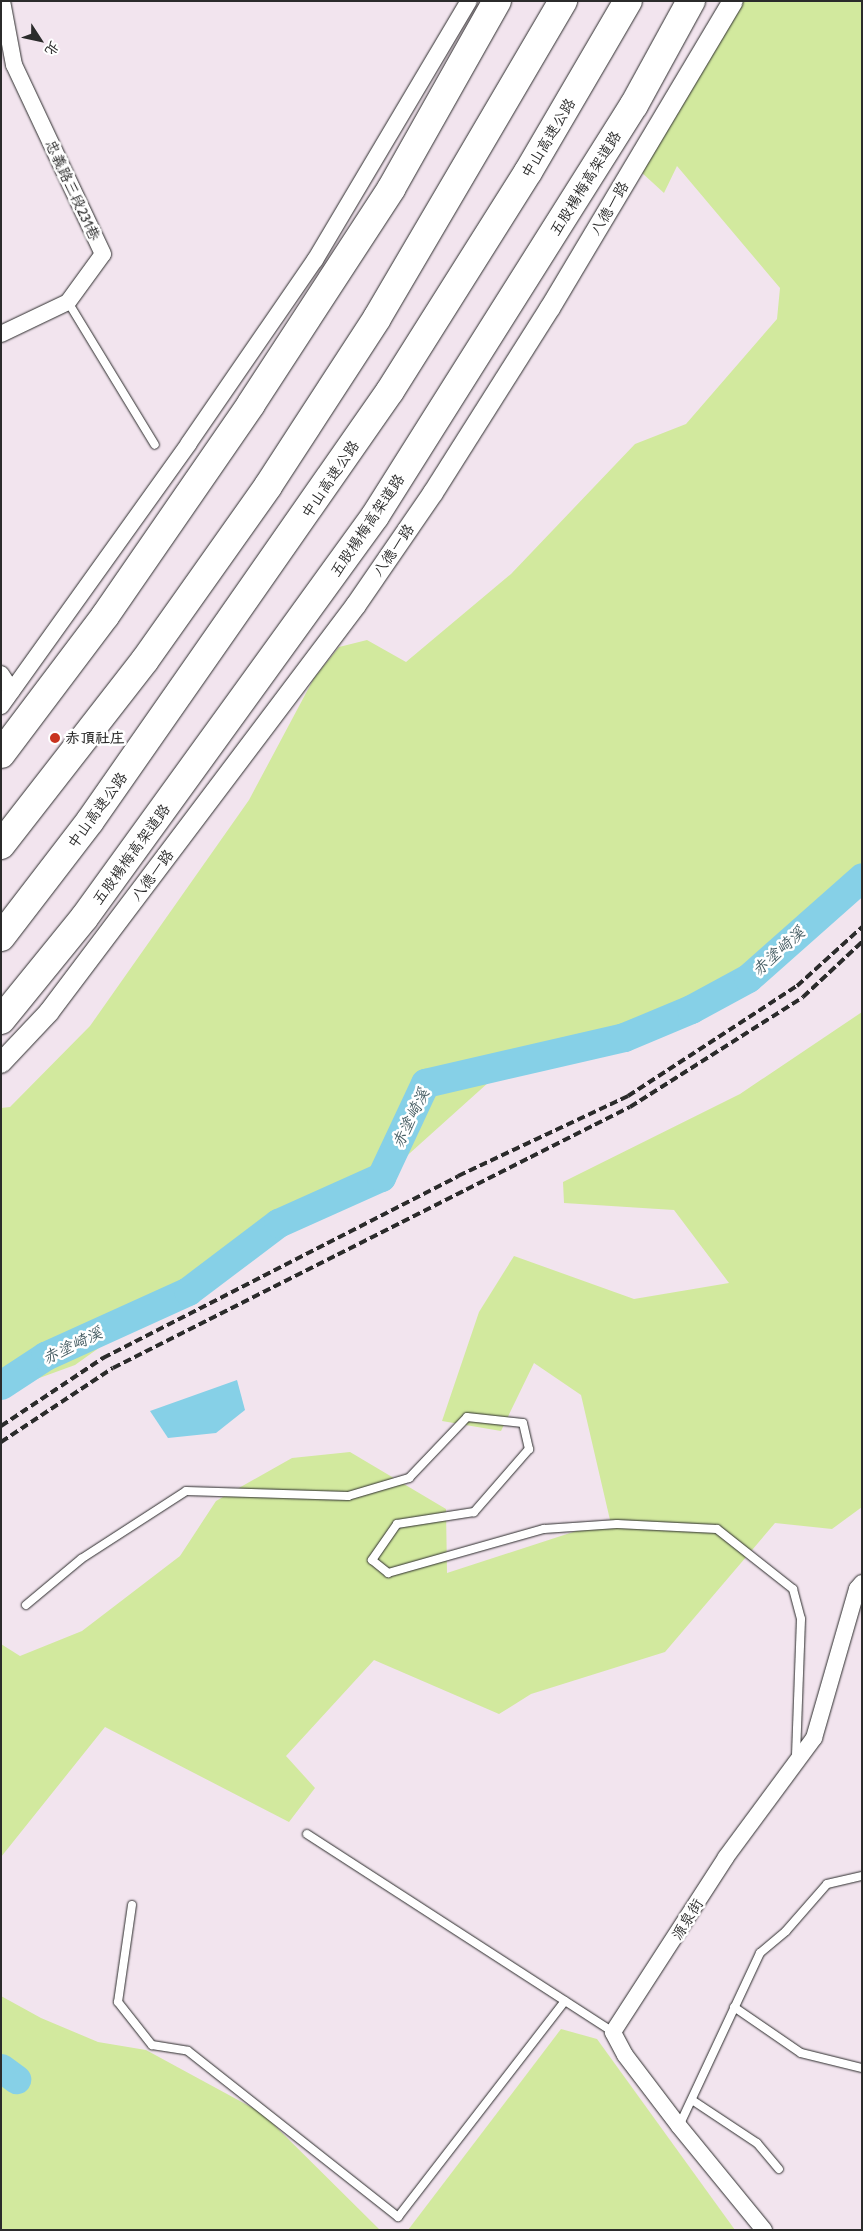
<!DOCTYPE html>
<meta charset="utf-8">
<style>
body{margin:0}
#map{position:relative;width:863px;height:2231px;overflow:hidden;background:#f2e4ee;font-family:"Patrick Hand","LXGW WenKai TC",sans-serif}
div>[style]{position:absolute}
.green>*{inset:0;background:#d2e99e}
.water>*{inset:0;background:#86d0e7}
.river>*{height:29px;margin:-14.5px;padding:0 14.5px;transform-origin:14.5px;border-radius:14.5px;background:#86d0e7}
.roads{filter:drop-shadow(0 0 1px #2b2b2b) drop-shadow(0 0 1px #2b2b2b)}
.service>*{height:8px;margin:-4px;padding:0 4px;transform-origin:4px;border-radius:4px;background:#fff}
.minor>*{height:16px;margin:-8px;padding:0 8px;transform-origin:8px;border-radius:8px;background:#fff}
.tertiary>*{height:20px;margin:-10px;padding:0 10px;transform-origin:10px;border-radius:10px;background:#fff}
.motorway>*{height:28px;margin:-14px;padding:0 14px;transform-origin:14px;border-radius:14px;background:#fff}
.rail>*{height:4px;margin-top:-2px;transform-origin:0;background:repeating-linear-gradient(90deg,#2b2b2b 0 8px,transparent 0 12px)}
.dots>*{width:14px;height:14px;translate:-50% -50%;box-sizing:border-box;border:2px solid #fff;border-radius:50%}
span{translate:-50% -50%;white-space:nowrap;text-align:center;line-height:1.15;-webkit-text-stroke:5px #fff;paint-order:stroke}
.street-label{font-size:15px;color:#2b2b2b}
.poi-label{font-size:15px;color:#2b2b2b;font-weight:700}
.left{translate:0 -50%;text-align:left}
.water-label{font-size:16px;color:#465d63;font-style:italic}
.frame{position:absolute;inset:0;border:2px solid #2b2b2b;pointer-events:none}
.north{position:absolute;left:15px;top:15px;width:50px;height:50px;-webkit-text-stroke:4px #fff;paint-order:stroke;rotate:125deg;font-size:14px;font-weight:700;line-height:20px;text-align:center;color:#2b2b2b}
.north::after{content:'';display:block;margin:auto;width:18px;height:22px;background:#2b2b2b;clip-path:polygon(50% 0,100% 100%,50% 72%,0 100%)}
</style>
<div id="map">
<div class="green">
<i style="clip-path:polygon(742px 1px,862px 1px,862px 867px,701px 1007px,499px 1073px,400px 1162px,197px 1278px,75px 1365px,1px 1392px,1px 1108px,10px 1107px,90px 1026px,249px 800px,314px 678px,339px 647px,367px 640px,406px 662px,511px 574px,635px 444px,686px 424px,777px 319px,780px 288px,677px 166px,664px 193px,641px 172px)"></i>
<i style="clip-path:polygon(862px 1012px,862px 1507px,832px 1529px,775px 1523px,665px 1652px,531px 1694px,499px 1714px,374px 1660px,286px 1756px,315px 1788px,289px 1822px,105px 1727px,1px 1857px,1px 1644px,20px 1656px,82px 1631px,180px 1556px,216px 1501px,292px 1458px,350px 1452px,446px 1509px,447px 1573px,610px 1520px,581px 1395px,534px 1363px,501px 1431px,442px 1421px,479px 1312px,514px 1256px,634px 1299px,729px 1283px,674px 1210px,564px 1203px,563px 1182px,740px 1094px)"></i>
<i style="clip-path:polygon(1px 1996px,41px 2018px,98px 2042px,146px 2050px,262px 2113px,380px 2230px,1px 2230px)"></i>
<i style="clip-path:polygon(561px 2029px,597px 2039px,735px 2230px,408px 2230px)"></i>
</div>
<div class="water">
<i style="clip-path:polygon(237px 1380px,245px 1410px,216px 1433px,168px 1438px,150px 1411px)"></i>
</div>
<div class="river">
<i style="left:1px;top:1385px;width:53px;rotate:-33.4deg"></i>
<i style="left:45px;top:1356px;width:157px;rotate:-24.4deg"></i>
<i style="left:188px;top:1291px;width:113px;rotate:-37.1deg"></i>
<i style="left:278px;top:1223px;width:113px;rotate:-24.1deg"></i>
<i style="left:381px;top:1177px;width:104px;rotate:-64.9deg"></i>
<i style="left:425px;top:1083px;width:204px;rotate:-13deg"></i>
<i style="left:624px;top:1037px;width:73px;rotate:-22.7deg"></i>
<i style="left:691px;top:1009px;width:65px;rotate:-28.5deg"></i>
<i style="left:748px;top:978px;width:152px;rotate:-41.5deg"></i>
<i style="left:1px;top:2068px;width:19px;rotate:36deg"></i>
</div>
<div class="roads">
<div class="service">
<i style="left:68px;top:302px;width:167px;rotate:58.7deg"></i>
<i style="left:26px;top:1605px;width:72px;rotate:-39.9deg"></i>
<i style="left:81px;top:1559px;width:125px;rotate:-32.9deg"></i>
<i style="left:186px;top:1491px;width:162px;rotate:1.8deg"></i>
<i style="left:348px;top:1496px;width:64px;rotate:-16.4deg"></i>
<i style="left:409px;top:1478px;width:84px;rotate:-46.4deg"></i>
<i style="left:467px;top:1417px;width:56px;rotate:6.1deg"></i>
<i style="left:523px;top:1423px;width:27px;rotate:77deg"></i>
<i style="left:529px;top:1449px;width:84px;rotate:131.1deg"></i>
<i style="left:474px;top:1512px;width:78px;rotate:171.1deg"></i>
<i style="left:397px;top:1524px;width:44px;rotate:124.8deg"></i>
<i style="left:372px;top:1560px;width:21px;rotate:39deg"></i>
<i style="left:388px;top:1573px;width:162px;rotate:-15.8deg"></i>
<i style="left:544px;top:1529px;width:73px;rotate:-3.9deg"></i>
<i style="left:617px;top:1524px;width:100px;rotate:2.9deg"></i>
<i style="left:717px;top:1529px;width:97px;rotate:38.3deg"></i>
<i style="left:793px;top:1589px;width:31px;rotate:75deg"></i>
<i style="left:801px;top:1619px;width:138px;rotate:92.1deg"></i>
<i style="left:307px;top:1834px;width:364px;rotate:32.9deg"></i>
<i style="left:132px;top:1905px;width:98px;rotate:98.2deg"></i>
<i style="left:118px;top:2002px;width:55px;rotate:51.7deg"></i>
<i style="left:152px;top:2045px;width:36px;rotate:9deg"></i>
<i style="left:188px;top:2051px;width:268px;rotate:38.3deg"></i>
<i style="left:398px;top:2217px;width:273px;rotate:-52.3deg"></i>
<i style="left:734px;top:2007px;width:81px;rotate:34.5deg"></i>
<i style="left:801px;top:2053px;width:63px;rotate:13.8deg"></i>
<i style="left:692px;top:2100px;width:78px;rotate:33.5deg"></i>
<i style="left:757px;top:2143px;width:34px;rotate:50deg"></i>
<i style="left:679px;top:2126px;width:191px;rotate:-64.9deg"></i>
<i style="left:760px;top:1953px;width:34px;rotate:-40deg"></i>
<i style="left:786px;top:1931px;width:62px;rotate:-48.9deg"></i>
<i style="left:827px;top:1884px;width:36px;rotate:-13deg"></i>
</div>
<div class="minor">
<i style="left:1px;top:334px;width:74px;rotate:-25.5deg"></i>
<i style="left:68px;top:302px;width:59px;rotate:-53.9deg"></i>
<i style="left:103px;top:254px;width:209px;rotate:-115.2deg"></i>
<i style="left:14px;top:65px;width:65px;rotate:-100.6deg"></i>
<i style="left:1px;top:674px;width:20px;rotate:57deg"></i>
<i style="left:1px;top:706px;width:323px;rotate:-54.4deg"></i>
<i style="left:189px;top:443px;width:222px;rotate:-55.5deg"></i>
<i style="left:315px;top:260px;width:301px;rotate:-59.3deg"></i>
<i style="left:764px;top:2230px;width:134px;rotate:-129.3deg"></i>
<i style="left:679px;top:2126px;width:89px;rotate:-127.3deg"></i>
<i style="left:625px;top:2055px;width:26px;rotate:-118deg"></i>
<i style="left:613px;top:2032px;width:208px;rotate:-57.1deg"></i>
<i style="left:726px;top:1857px;width:148px;rotate:-53.5deg"></i>
<i style="left:814px;top:1738px;width:155px;rotate:-73.9deg"></i>
<i style="left:857px;top:1589px;width:8px;rotate:-50deg"></i>
</div>
<div class="tertiary">
<i style="left:1px;top:1063px;width:70px;rotate:-46.7deg"></i>
<i style="left:49px;top:1012px;width:510px;rotate:-52.97deg"></i>
<i style="left:356px;top:605px;width:136px;rotate:-55.5deg"></i>
<i style="left:433px;top:493px;width:219px;rotate:-57.7deg"></i>
<i style="left:550px;top:308px;width:357px;rotate:-59.2deg"></i>
</div>
<div class="motorway">
<i style="left:1px;top:754px;width:173px;rotate:-53deg"></i>
<i style="left:105px;top:616px;width:257px;rotate:-55.4deg"></i>
<i style="left:251px;top:404px;width:257px;rotate:-56.9deg"></i>
<i style="left:391px;top:189px;width:216px;rotate:-60.6deg"></i>
<i style="left:1px;top:845px;width:234px;rotate:-52.1deg"></i>
<i style="left:145px;top:660px;width:213px;rotate:-54.7deg"></i>
<i style="left:268px;top:486px;width:200px;rotate:-57deg"></i>
<i style="left:377px;top:318px;width:368px;rotate:-59.6deg"></i>
<i style="left:1px;top:937px;width:146px;rotate:-52.5deg"></i>
<i style="left:90px;top:821px;width:524px;rotate:-55.1deg"></i>
<i style="left:390px;top:391px;width:259px;rotate:-57.8deg"></i>
<i style="left:528px;top:172px;width:198px;rotate:-59.7deg"></i>
<i style="left:1px;top:1020px;width:132px;rotate:-50.9deg"></i>
<i style="left:84px;top:918px;width:496px;rotate:-54.1deg"></i>
<i style="left:375px;top:516px;width:486px;rotate:-57.8deg"></i>
<i style="left:634px;top:105px;width:119px;rotate:-61.3deg"></i>
</div>
</div>
<div class="rail">
<i style="left:1px;top:1426px;width:123px;rotate:-33.7deg"></i>
<i style="left:103px;top:1358px;width:399px;rotate:-27.1deg"></i>
<i style="left:458px;top:1176px;width:188px;rotate:-25.2deg"></i>
<i style="left:628px;top:1096px;width:202px;rotate:-33.1deg"></i>
<i style="left:797px;top:986px;width:88px;rotate:-42.2deg"></i>
<i style="left:1px;top:1442px;width:134px;rotate:-33.5deg"></i>
<i style="left:113px;top:1368px;width:579px;rotate:-26.79deg"></i>
<i style="left:630px;top:1107px;width:205px;rotate:-32.4deg"></i>
<i style="left:803px;top:997px;width:81px;rotate:-43deg"></i>
</div>
<div class="dots">
<i style="left:55px;top:738px;background:#c8321e"></i>
</div>
<div class="street-label">
<span style="left:548px;top:138px;rotate:-59deg">中山高速公路</span>
<span style="left:585px;top:183px;rotate:-58deg">五股楊梅高架道路</span>
<span style="left:73px;top:190px;rotate:65deg">忠義路三段231巷</span>
<span style="left:609px;top:208px;rotate:-59deg">八德一路</span>
<span style="left:330px;top:479px;rotate:-56deg">中山高速公路</span>
<span style="left:367px;top:525px;rotate:-56deg">五股楊梅高架道路</span>
<span style="left:393px;top:550px;rotate:-55deg">八德一路</span>
<span style="left:97px;top:810px;rotate:-54deg">中山高速公路</span>
<span style="left:131px;top:854px;rotate:-54deg">五股楊梅高架道路</span>
<span style="left:152px;top:875px;rotate:-53deg">八德一路</span>
<span style="left:687px;top:1919px;rotate:-58deg">源泉街</span>
</div>
<div class="poi-label">
<span class="left" style="left:65px;top:738px">赤頂社庄</span>
</div>
<div class="water-label">
<span style="left:778px;top:951px;rotate:-42deg">赤塗崎溪</span>
<span style="left:410px;top:1118px;rotate:-64deg">赤塗崎溪</span>
<span style="left:72px;top:1345px;rotate:-26deg">赤塗崎溪</span>
</div>
<div class="frame"></div>
<div class="north">北</div>
</div>
